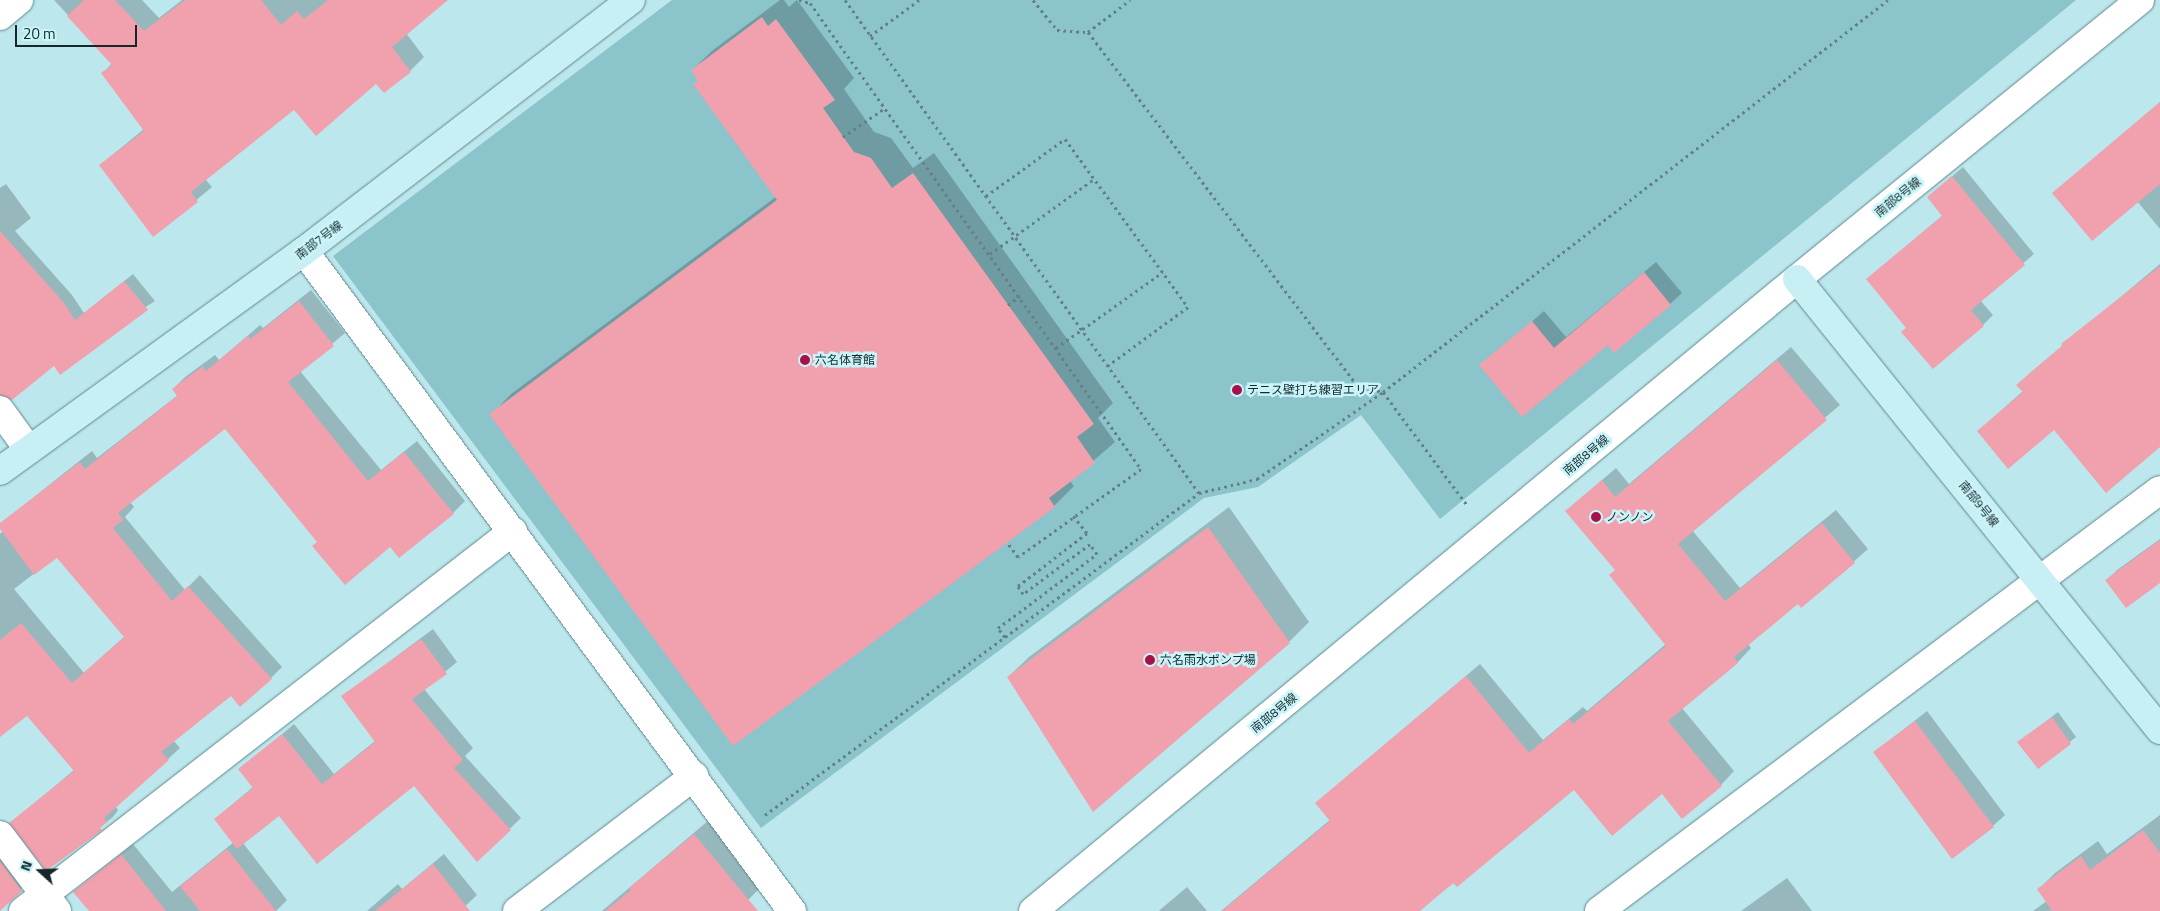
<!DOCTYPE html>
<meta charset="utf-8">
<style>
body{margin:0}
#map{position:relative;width:2160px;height:911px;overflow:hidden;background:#bce7ed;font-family:"Titillium Web","Noto Sans JP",sans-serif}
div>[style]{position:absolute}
.green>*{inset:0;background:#8bc4cb}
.shadow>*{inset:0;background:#0003}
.building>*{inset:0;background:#f1a0ad}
.path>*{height:3px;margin-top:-1.5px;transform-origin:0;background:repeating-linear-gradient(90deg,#638184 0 2.5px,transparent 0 6.5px)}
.roads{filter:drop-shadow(0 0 1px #5e878c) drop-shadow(0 0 1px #5e878c)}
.street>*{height:28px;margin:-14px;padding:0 14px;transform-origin:14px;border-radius:14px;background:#fff}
.secondary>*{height:28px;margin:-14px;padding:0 14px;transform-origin:14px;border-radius:14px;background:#c7eff4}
.dots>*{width:14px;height:14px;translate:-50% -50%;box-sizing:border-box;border:2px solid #c9f5fa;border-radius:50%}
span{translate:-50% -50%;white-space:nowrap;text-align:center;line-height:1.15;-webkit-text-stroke:5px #c9f5fa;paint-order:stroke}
.street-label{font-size:12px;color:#162729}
.poi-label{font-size:12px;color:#162729}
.left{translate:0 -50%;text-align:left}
.north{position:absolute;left:15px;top:846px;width:50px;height:50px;-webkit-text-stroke:4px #c9f5fa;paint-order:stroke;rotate:290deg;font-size:14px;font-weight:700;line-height:20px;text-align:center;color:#162729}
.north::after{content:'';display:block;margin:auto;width:18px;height:22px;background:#162729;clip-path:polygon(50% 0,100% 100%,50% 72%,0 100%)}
.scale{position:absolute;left:15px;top:25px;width:122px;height:22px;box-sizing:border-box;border:2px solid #162729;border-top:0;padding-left:6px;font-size:15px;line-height:18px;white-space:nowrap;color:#162729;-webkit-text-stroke:4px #c9f5fa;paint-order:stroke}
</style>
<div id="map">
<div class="green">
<i style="clip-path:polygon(672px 0,2076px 0,1440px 519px,1361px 415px,1258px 487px,1204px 498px,761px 828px,333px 256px)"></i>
</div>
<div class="shadow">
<i style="clip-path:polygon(54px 0,142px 0,159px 18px,182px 0,446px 0,406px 33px,424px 57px,410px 71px,384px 91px,377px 82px,294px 108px,205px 179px,212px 187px,154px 235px,100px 165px,144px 129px,103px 73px,112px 63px)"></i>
<i style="clip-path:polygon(780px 0,784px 0,789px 7px,797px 0,854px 78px,844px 89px,874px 132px,891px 138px,913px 168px,934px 153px,1113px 403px,1098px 418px,1115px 442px,1070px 481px,1074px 486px,1054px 506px,491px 415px,511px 394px,777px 196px,692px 70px,713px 50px)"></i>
<i style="clip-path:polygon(2160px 102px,2160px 229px,2137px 201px,2054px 193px)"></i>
<i style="clip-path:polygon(1963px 167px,2034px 254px,1980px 300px,1993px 315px,1983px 325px,1908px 327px,1868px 279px,1943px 215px,1928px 197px)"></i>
<i style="clip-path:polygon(6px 184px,31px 218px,15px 231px,72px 295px,84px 313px,133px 274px,155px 301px,55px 364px,0 381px,0 188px)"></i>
<i style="clip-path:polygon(1656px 262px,1682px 293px,1670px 304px,1608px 343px,1481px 365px,1544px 311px,1566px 337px)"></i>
<i style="clip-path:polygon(2160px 264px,2160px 445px,2054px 428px,1978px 431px,2023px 391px,2018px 385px,2031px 372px)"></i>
<i style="clip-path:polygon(evenodd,311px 290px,345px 333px,300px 371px,381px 470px,417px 441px,465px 501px,453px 513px,391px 545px,318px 542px,225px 427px,130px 502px,134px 507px,125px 517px,185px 590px,200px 575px,282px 667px,271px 678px,231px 694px,173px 740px,180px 748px,116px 807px,118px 810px,113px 817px,47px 869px,11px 823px,74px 770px,28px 714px,0 735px,0 534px,3px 531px,0 524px,92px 451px,97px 458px,178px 395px,173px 389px,185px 377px,215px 355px,219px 360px,260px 325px,263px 328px,311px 290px,57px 556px,125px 636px,84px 673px,14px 589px,57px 556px)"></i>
<i style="clip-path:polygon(1791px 347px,1840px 405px,1692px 530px,1740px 588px,1836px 510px,1868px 549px,1802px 607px,1798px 602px,1748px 644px,1751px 648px,1738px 662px,1682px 708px,1734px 771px,1721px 785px,1662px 792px,1574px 788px,1418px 911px,1221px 911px,1331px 819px,1317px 803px,1331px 790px,1480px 664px,1543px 740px,1583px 707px,1587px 711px,1666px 644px,1616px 570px,1566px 511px,1616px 468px,1629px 484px)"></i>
<i style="clip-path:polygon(1229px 507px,1309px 622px,1289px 642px,1008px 677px,1029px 657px)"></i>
<i style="clip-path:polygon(2160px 539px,2160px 581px,2107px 580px,2117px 570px)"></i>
<i style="clip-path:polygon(433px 629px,457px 662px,424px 689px,473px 748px,465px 756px,521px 818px,477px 860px,414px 784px,279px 814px,243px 843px,287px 900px,276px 911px,91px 911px,75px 892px,133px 844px,172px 892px,234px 842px,215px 819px,253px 787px,240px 770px,294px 724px,334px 774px,375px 741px,343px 696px)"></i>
<i style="clip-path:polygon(1927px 711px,2005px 815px,1993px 826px,1875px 752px)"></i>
<i style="clip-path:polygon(2058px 712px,2076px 737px,2038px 767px,2019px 742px)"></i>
<i style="clip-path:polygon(2160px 815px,2160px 910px,2033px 911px,2047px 901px,2039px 889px,2055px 873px,2098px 841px,2107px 854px)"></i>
<i style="clip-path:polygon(709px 820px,763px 885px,749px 899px,734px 911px,602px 911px)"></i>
<i style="clip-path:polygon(0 833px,33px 878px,0 909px)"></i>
<i style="clip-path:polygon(444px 854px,477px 895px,460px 911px,367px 911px,398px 884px,402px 889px)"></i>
<i style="clip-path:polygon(1787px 878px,1812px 911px,1741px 911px)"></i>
<i style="clip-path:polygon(1187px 887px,1207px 911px,1159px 911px,1161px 909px)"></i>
</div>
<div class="building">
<i style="clip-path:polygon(84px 0,115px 0,144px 31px,185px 0,261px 0,281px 25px,297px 11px,304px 19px,328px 0,448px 0,392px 47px,411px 72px,384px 93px,376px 84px,316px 136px,294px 110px,191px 192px,198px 202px,153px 237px,99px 165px,144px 131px,101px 73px,112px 65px,67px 16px)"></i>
<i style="clip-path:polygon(762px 17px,768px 26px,776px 19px,835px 100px,823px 108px,854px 152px,871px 158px,892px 188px,913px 173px,1094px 424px,1077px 437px,1095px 463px,1049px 498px,1055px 507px,733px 746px,489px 414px,777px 200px,693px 84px,698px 81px,691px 70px)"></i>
<i style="clip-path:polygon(2160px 102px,2160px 184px,2092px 241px,2052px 193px)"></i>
<i style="clip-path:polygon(1952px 176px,2025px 265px,1971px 310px,1984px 326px,1933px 369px,1901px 332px,1906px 328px,1866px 279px,1942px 216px,1927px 197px)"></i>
<i style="clip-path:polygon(0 231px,64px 303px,75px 320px,124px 281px,148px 310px,60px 375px,54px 366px,12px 400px,0 395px)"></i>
<i style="clip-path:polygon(2160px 266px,2160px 447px,2106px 493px,2054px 430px,2008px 469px,1977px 431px,2023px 392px,2016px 385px,2062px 346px,2061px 344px)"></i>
<i style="clip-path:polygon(1644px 272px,1671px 305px,1614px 353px,1608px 345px,1522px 417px,1479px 365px,1532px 321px,1554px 348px)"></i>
<i style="clip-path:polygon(299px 301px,334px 346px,288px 382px,368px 481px,404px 452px,454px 514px,399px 558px,390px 547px,345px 585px,312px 546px,317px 542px,225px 429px,118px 513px,123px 520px,113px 528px,172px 601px,188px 586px,272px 679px,240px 707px,231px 696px,161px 752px,169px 760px,104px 818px,107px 822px,100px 828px,102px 830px,46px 871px,9px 823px,74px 771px,27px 716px,0 737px,0 640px,21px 623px,72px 683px,124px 637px,57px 558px,34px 575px,0 529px,0 523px,80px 462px,85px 469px,177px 396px,172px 389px,203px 366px,206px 371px,248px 336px,250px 339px)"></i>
<i style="clip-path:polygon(1777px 360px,1827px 420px,1678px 544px,1725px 601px,1822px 523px,1855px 563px,1801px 608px,1798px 604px,1734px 657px,1738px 663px,1668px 721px,1722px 786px,1682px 819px,1662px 794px,1612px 836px,1574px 790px,1457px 887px,1453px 883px,1420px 911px,1222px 911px,1330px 821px,1315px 803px,1466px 676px,1529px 753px,1569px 719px,1573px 724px,1666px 646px,1609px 575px,1615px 570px,1565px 511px,1602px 480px,1615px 497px)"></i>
<i style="clip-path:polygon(1208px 527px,1290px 643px,1093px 812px,1007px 677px)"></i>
<i style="clip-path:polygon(2160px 540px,2160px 583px,2126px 608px,2105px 580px)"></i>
<i style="clip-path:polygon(421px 639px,447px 674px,412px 699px,463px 760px,454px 768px,511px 830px,477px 862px,414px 786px,317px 864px,279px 816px,237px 849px,214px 819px,253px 788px,238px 769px,282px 734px,322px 784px,375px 742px,341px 696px)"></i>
<i style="clip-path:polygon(2052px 717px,2071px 744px,2038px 769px,2017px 742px)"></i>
<i style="clip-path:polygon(1915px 721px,1994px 827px,1952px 859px,1873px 752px)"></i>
<i style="clip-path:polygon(2143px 830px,2160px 853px,2160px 911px,2052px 911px,2037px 889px,2081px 856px,2090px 870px)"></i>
<i style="clip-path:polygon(694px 834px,758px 911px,605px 911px,631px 890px,629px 888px)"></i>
<i style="clip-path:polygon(227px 849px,276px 911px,200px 911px,180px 886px)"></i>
<i style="clip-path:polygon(121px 854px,166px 911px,89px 911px,73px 892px)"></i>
<i style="clip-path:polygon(0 861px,22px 891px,0 911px)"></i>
<i style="clip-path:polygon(433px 864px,470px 911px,375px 911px)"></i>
</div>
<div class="path">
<i style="left:799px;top:0;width:11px;rotate:15deg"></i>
<i style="left:810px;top:3px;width:572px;rotate:54.61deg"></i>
<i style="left:1141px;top:469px;width:151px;rotate:144.4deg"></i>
<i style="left:1018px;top:557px;width:19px;rotate:-126deg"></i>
<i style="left:845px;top:0;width:607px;rotate:54.32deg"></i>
<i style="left:1033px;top:0;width:38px;rotate:51deg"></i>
<i style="left:1057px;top:30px;width:31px;rotate:4deg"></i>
<i style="left:1088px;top:32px;width:53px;rotate:-37.3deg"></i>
<i style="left:1088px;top:32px;width:446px;rotate:52.7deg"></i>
<i style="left:1358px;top:387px;width:25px;rotate:11deg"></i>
<i style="left:1383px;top:392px;width:639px;rotate:-37.82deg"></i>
<i style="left:870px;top:36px;width:61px;rotate:-36.3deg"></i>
<i style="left:843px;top:137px;width:51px;rotate:-34.6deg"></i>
<i style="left:986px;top:196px;width:97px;rotate:-35.8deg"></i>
<i style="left:1065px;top:139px;width:208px;rotate:53.8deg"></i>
<i style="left:1188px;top:307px;width:100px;rotate:143.9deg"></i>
<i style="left:990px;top:254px;width:128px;rotate:-35.8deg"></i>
<i style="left:1008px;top:305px;width:15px;rotate:-37deg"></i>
<i style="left:1056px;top:348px;width:131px;rotate:-35.4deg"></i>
<i style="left:1005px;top:637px;width:11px;rotate:-128deg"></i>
<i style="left:998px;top:628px;width:124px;rotate:-36.8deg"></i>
<i style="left:1097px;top:554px;width:12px;rotate:-125deg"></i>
<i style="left:1090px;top:544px;width:84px;rotate:143.3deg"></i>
<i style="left:1023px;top:594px;width:9px;rotate:-122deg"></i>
<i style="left:1018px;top:586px;width:87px;rotate:-37.5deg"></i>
<i style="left:1087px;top:533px;width:22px;rotate:-129deg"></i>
<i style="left:765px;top:815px;width:540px;rotate:-36.57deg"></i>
<i style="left:1199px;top:493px;width:60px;rotate:-13.6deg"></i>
<i style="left:1257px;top:479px;width:153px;rotate:-34.6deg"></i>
<i style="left:1383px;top:392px;width:141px;rotate:53.4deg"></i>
</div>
<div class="roads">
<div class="street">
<i style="left:0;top:16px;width:25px;rotate:-40deg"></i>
<i style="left:304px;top:251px;width:821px;rotate:53.52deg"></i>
<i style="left:0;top:410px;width:49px;rotate:54.1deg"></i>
<i style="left:0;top:835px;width:95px;rotate:53.1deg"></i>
<i style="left:23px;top:911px;width:620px;rotate:-37.79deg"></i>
<i style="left:517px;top:911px;width:223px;rotate:-37.3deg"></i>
<i style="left:1033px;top:911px;width:992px;rotate:-39.6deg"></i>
<i style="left:1797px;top:279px;width:442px;rotate:-39.1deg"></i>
<i style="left:1599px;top:911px;width:701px;rotate:-36.89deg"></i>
</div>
<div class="secondary">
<i style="left:1797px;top:279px;width:579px;rotate:51.17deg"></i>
<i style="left:0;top:471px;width:375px;rotate:-35.9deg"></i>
<i style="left:304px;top:251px;width:412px;rotate:-37.5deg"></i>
</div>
</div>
<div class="dots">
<i style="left:805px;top:360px;background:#a71147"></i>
<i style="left:1237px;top:390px;background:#a71147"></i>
<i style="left:1596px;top:517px;background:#a71147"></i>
<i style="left:1150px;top:660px;background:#a71147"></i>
</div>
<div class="street-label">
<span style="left:1898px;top:197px;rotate:-39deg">南部8号線</span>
<span style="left:319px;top:240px;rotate:-37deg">南部7号線</span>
<span style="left:1586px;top:455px;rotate:-40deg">南部8号線</span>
<span style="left:1979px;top:504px;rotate:51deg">南部9号線</span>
<span style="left:1274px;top:713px;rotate:-39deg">南部8号線</span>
</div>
<div class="poi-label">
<span class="left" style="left:815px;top:360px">六名体育館</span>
<span class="left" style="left:1247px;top:390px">テニス壁打ち練習エリア</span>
<span class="left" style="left:1606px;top:517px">ノンノン</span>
<span class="left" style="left:1160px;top:660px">六名雨水ポンプ場</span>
</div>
<div class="north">N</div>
<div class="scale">20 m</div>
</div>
